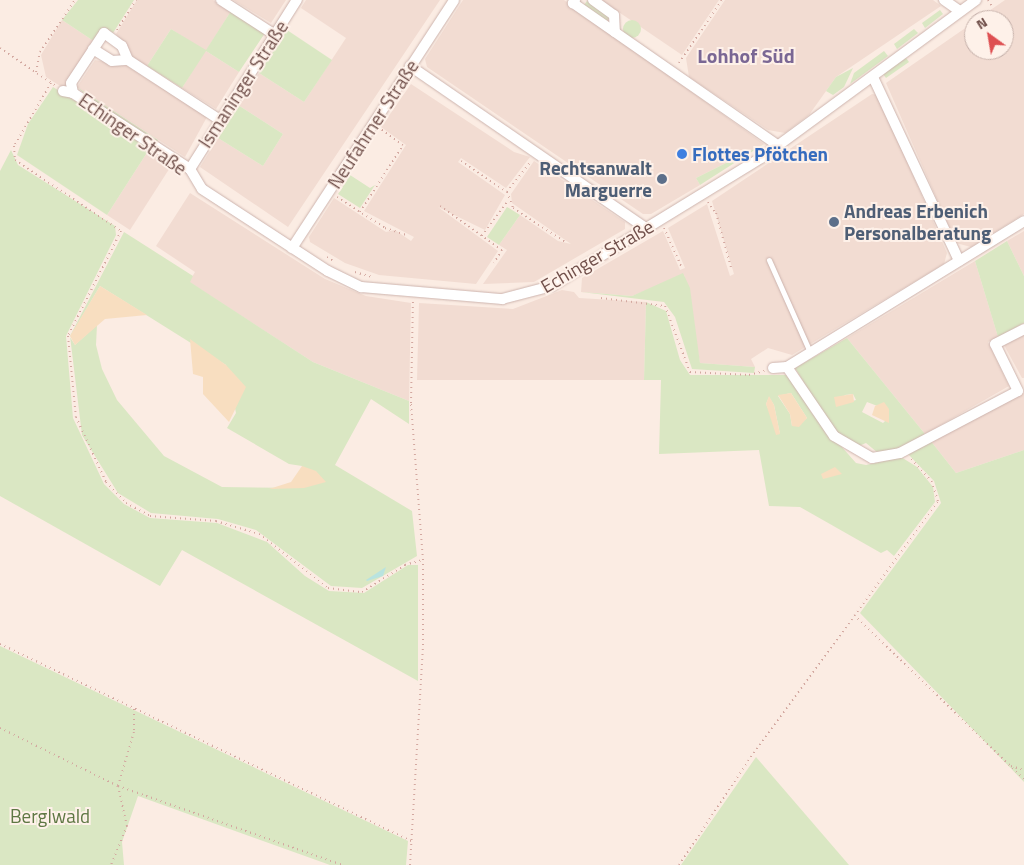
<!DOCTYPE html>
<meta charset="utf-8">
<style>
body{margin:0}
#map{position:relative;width:1024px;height:865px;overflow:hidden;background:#fbece3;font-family:"Titillium Web",sans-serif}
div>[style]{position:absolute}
.residential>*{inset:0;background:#f2dcd2}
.green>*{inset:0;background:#dae7c3}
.round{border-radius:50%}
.sand>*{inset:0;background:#f8dec0}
.water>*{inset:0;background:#b9e3df}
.path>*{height:2px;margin-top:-1px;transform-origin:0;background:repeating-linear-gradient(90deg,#d3a8a0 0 1px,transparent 0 5px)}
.roads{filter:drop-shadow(0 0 1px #cdb4ae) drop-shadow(0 0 1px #cdb4ae)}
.service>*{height:5px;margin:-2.5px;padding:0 2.5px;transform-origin:2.5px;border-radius:2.5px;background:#fff}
.minor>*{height:10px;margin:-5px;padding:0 5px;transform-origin:5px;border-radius:5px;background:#fff}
.dots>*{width:14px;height:14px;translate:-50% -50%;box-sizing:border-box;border:2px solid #fef1e9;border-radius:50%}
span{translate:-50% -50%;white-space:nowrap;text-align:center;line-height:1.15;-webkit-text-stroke:4px #fef1e9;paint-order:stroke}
.street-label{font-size:19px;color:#71504b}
.shop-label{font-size:19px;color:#366cbe;font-weight:700}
.left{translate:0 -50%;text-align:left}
.service-label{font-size:19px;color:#4e5e75;font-weight:700}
.right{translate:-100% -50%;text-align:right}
.park-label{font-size:19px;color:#5e7743}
.neighbourhood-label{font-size:20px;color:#7a6794;font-weight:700}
.north{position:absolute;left:964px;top:10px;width:50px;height:50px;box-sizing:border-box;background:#fef1e9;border:1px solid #c6b1aa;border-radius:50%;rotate:328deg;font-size:14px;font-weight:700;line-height:20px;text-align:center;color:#71504b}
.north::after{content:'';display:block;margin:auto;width:18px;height:22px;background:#de4f51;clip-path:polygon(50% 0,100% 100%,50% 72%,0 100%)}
</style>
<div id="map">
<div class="residential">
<i style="clip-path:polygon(137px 0,213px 0,231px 11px,206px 51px,239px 72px,216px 109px,182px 88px,205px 51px,171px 29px,147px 66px,133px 57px,116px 34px)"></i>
<i style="clip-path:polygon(233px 0,286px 0,271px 23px)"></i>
<i style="clip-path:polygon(306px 0,440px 0,288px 227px,200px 167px,218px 138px,263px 166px,283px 134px,238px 105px,259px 73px,304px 102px,346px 38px,301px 8px)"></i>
<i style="clip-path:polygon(463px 0,564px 0,764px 144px,696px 178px,700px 185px,651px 214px,643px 214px,427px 67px,425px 59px)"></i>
<i style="clip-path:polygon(601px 0,719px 0,682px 55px)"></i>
<i style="clip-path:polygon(725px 0,933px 0,941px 6px,836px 77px,809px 115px,785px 133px,768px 130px,689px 77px,686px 58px)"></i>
<i style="clip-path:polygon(1005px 0,1024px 0,1024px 214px,971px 247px,956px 243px,886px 83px,974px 22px,974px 50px,1004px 50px,1004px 20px,976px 20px)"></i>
<i style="clip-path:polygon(62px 20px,95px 42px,65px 89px,46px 77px,41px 55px)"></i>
<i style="clip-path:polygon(95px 60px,127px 66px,207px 117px,185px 157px,77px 87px)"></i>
<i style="clip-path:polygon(411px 84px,514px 152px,530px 157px,506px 188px,461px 158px,458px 162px,505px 195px,485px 230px,438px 207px,498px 251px,476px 284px,379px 275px,345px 263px,310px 242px,309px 237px,334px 198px,386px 232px,395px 230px,411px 241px,414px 237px,364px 211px,406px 145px,381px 127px)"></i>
<i style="clip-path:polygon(872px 94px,878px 95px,947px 253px,944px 264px,792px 355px,768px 348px,751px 359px,755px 367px,700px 363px,684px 275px,632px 296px,581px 292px,582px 278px,663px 231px,680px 270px,685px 268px,668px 228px,707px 204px,730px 276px,734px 274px,712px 201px)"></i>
<i style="clip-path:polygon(150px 148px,173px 163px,130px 230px,107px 215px)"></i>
<i style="clip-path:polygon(534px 161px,625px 222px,625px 229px,534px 282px,483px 284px,507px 250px,499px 245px,520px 215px,558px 241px,571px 244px,512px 203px,511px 194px)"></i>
<i style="clip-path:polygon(190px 193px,325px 279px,366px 296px,411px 303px,409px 401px,313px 362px,189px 282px,195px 272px,156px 246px)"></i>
<i style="clip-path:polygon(1024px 231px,1024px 276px,1007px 241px)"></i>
<i style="clip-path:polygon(975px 261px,998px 337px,988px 342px,1009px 386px,925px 434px,847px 338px)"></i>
<i style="clip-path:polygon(562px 290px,574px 292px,579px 298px,646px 302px,644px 380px,417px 380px,419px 303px,513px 309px)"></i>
<i style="clip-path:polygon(1024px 333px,1024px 378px,1022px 378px,1004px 345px)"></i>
<i style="clip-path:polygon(1024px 393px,1024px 450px,956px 473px,930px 440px)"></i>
</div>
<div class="green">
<i style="clip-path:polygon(78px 0,134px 0,113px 33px,104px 27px,95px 42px,62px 20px)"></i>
<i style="clip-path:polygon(587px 1px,610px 17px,607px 21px,584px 5px)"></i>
<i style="clip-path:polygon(940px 10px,943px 14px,925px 28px,922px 23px)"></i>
<i style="clip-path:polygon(231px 11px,265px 33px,239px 72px,206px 51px,182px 88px,147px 66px,171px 29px,206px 50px)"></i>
<i class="round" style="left:623px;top:20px;width:18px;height:18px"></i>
<i style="clip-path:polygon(914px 29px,918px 33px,897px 49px,894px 44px)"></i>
<i style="clip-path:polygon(287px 30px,332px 60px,304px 102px,259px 73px)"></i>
<i style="clip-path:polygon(884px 51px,888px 56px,850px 84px,854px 73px)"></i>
<i style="clip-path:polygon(906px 58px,909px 62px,886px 78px,883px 74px)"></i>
<i style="clip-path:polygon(853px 68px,844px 87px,833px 95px,826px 91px,836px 77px)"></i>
<i style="clip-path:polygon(53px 87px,150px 148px,107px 215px,17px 155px,28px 124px)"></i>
<i style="clip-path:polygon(77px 87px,158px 140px,157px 143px,94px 102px)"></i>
<i style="clip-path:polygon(238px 105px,283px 134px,263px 166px,218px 138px)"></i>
<i style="clip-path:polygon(764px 144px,700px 185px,696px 178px)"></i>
<i style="clip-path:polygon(11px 150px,18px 165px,115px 226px,116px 235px,66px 336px,73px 418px,104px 484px,124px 504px,150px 518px,217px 523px,267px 542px,305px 576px,329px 591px,364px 593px,408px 565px,418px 565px,418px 681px,182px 550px,160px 586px,0 496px,0 171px)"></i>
<i style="clip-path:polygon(350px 175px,370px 188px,375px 185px,360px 208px,338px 194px)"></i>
<i style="clip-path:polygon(507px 207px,520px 215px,499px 245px,487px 237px)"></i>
<i style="clip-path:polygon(evenodd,124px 232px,193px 276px,190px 282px,313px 362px,409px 401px,409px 424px,371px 399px,335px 465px,412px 511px,417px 556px,362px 588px,331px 586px,256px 530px,218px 519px,151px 513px,118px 493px,82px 435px,70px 336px,124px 232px,100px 286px,226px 365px,236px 413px,227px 428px,289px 464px,302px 466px,304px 488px,222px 487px,164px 456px,117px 400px,102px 369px,96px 345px,97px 325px,75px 345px,70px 337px,100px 286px)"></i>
<i style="clip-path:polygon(1007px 241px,1024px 276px,1024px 323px,998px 337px,975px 261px)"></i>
<i style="clip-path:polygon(683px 273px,690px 288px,700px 363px,755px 367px,754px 373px,692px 369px,675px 317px,664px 302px,581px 292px,632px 296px)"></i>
<i style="clip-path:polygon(evenodd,646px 302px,666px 311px,680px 360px,690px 375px,790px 375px,811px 412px,856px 463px,866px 465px,901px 457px,917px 467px,933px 487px,935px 502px,894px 556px,887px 550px,881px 553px,800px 507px,769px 506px,759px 450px,659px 454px,661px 380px,644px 380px,646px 302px,791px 393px,807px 418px,797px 426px,792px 426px,790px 414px,778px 396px,791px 393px,646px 302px,769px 397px,774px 405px,780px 434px,766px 404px,769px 397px)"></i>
<i style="clip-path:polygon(evenodd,847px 338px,925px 434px,906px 447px,878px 453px,866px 443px,854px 448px,836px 435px,795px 368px,847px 338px,853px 394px,856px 400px,837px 405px,845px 395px,853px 394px,847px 338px,867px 402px,888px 410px,888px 418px,883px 423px,862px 412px,867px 402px)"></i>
<i style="clip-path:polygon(930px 440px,956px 473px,1024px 450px,1024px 782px,860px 613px,941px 503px,934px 481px,908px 454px)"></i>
<i style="clip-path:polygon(0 646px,408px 841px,406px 865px,330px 865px,138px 796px,122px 842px,124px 865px,0 865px)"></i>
<i style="clip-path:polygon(756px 757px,849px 865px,681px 865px)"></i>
</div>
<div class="sand">
<i style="clip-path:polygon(100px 286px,147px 315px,105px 319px,75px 345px,70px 336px)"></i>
<i style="clip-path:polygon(190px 339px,226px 365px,246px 387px,229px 422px,203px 394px,203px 377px,193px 374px)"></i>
<i style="clip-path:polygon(791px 393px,807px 418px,799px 427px,792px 426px,790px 414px,778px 395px)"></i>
<i style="clip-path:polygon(853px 394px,854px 402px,836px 407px,834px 397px)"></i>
<i style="clip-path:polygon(769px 396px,774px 405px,780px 434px,776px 435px,766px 404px)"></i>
<i style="clip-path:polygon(884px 402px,889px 409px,889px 423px,872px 415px,875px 406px)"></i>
<i style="clip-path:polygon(302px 466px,316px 471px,326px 482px,304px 488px,269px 489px,291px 482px)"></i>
<i style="clip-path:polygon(835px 467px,842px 474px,823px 479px,821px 474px)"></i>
</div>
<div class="water">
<i style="clip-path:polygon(386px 567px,383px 576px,367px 581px,366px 580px)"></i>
</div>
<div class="path">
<i style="left:988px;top:0;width:7px;rotate:56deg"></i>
<i style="left:117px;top:30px;width:36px;rotate:-58deg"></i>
<i style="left:0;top:48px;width:68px;rotate:34.2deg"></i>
<i style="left:679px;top:63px;width:76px;rotate:-55.7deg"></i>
<i style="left:36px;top:72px;width:20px;rotate:-79deg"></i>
<i style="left:40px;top:52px;width:63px;rotate:-56.1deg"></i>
<i style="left:51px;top:83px;width:73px;rotate:120.4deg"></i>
<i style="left:14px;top:146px;width:14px;rotate:86deg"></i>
<i style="left:15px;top:160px;width:128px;rotate:33.8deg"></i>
<i style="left:121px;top:231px;width:118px;rotate:116.8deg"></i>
<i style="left:68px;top:336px;width:81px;rotate:84.4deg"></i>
<i style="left:76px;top:417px;width:72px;rotate:65.2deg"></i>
<i style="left:106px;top:482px;width:29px;rotate:46deg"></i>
<i style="left:126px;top:503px;width:27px;rotate:28deg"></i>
<i style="left:150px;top:516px;width:66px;rotate:4.3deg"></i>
<i style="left:216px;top:521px;width:45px;rotate:16.8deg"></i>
<i style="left:259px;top:534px;width:88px;rotate:38deg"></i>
<i style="left:328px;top:588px;width:34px;rotate:7deg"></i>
<i style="left:362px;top:592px;width:51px;rotate:-32.1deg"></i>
<i style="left:405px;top:565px;width:19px;rotate:-16deg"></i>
<i style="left:461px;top:161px;width:55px;rotate:34deg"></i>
<i style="left:507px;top:192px;width:17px;rotate:69deg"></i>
<i style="left:513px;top:208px;width:62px;rotate:33.2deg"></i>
<i style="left:507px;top:192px;width:39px;rotate:-52deg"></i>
<i style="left:337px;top:197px;width:57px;rotate:32.9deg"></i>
<i style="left:385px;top:228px;width:25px;rotate:18deg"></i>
<i style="left:708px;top:202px;width:14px;rotate:54deg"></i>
<i style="left:716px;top:213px;width:60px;rotate:74.6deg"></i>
<i style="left:440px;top:206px;width:76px;rotate:35.4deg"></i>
<i style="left:502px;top:250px;width:15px;rotate:122deg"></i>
<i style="left:360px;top:212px;width:80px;rotate:-57.3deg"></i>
<i style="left:403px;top:145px;width:27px;rotate:-144deg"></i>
<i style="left:664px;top:228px;width:44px;rotate:65.8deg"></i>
<i style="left:482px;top:236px;width:44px;rotate:-53.4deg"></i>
<i style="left:327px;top:257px;width:9px;rotate:32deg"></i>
<i style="left:355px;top:272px;width:18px;rotate:16deg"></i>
<i style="left:601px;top:298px;width:64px;rotate:7.1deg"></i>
<i style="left:665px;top:306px;width:71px;rotate:69.3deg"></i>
<i style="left:690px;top:372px;width:59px;rotate:2.9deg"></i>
<i style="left:749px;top:375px;width:16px;rotate:-15deg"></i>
<i style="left:854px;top:615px;width:236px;rotate:44deg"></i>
<i style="left:0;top:644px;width:458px;rotate:25.6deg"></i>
<i style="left:134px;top:709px;width:23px;rotate:90deg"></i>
<i style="left:134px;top:732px;width:56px;rotate:106.5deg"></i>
<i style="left:118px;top:786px;width:238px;rotate:19.4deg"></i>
<i style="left:0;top:728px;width:131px;rotate:26.2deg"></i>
<i style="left:118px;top:786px;width:41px;rotate:77.3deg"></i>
<i style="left:127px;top:826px;width:42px;rotate:112.3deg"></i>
<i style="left:1011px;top:766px;width:14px;rotate:17deg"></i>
<i style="left:410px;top:865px;width:220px;rotate:-86.6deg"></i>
<i style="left:423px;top:645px;width:85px;rotate:-90deg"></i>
<i style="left:423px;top:560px;width:157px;rotate:-94.4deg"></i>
<i style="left:411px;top:403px;width:102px;rotate:-88.9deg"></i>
<i style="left:679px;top:865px;width:125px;rotate:-56.4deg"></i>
<i style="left:748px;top:761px;width:322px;rotate:-53.8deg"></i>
<i style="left:938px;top:501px;width:20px;rotate:-108deg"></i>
<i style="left:932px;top:482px;width:31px;rotate:-132deg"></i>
</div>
<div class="roads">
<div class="service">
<i style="left:769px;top:260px;width:101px;rotate:66deg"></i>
</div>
<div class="minor">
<i style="left:221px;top:0;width:64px;rotate:32.9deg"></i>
<i style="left:575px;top:0;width:4px;rotate:124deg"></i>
<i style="left:573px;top:3px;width:251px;rotate:34.8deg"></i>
<i style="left:593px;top:0;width:26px;rotate:36deg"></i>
<i style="left:614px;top:15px;width:17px;rotate:87deg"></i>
<i style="left:944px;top:0;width:19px;rotate:35deg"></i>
<i style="left:93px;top:49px;width:22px;rotate:32deg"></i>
<i style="left:112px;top:61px;width:16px;rotate:-4deg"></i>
<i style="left:410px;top:66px;width:286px;rotate:34.5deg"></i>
<i style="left:873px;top:77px;width:203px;rotate:64.9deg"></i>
<i style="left:63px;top:91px;width:10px;rotate:11deg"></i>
<i style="left:73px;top:93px;width:140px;rotate:33deg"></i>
<i style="left:190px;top:169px;width:23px;rotate:59deg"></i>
<i style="left:202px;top:189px;width:150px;rotate:33.1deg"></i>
<i style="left:328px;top:271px;width:37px;rotate:26deg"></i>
<i style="left:361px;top:287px;width:142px;rotate:4.9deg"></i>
<i style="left:502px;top:299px;width:52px;rotate:-14.6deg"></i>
<i style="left:552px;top:286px;width:245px;rotate:-31.5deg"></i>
<i style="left:761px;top:158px;width:267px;rotate:-36.3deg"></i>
<i style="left:73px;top:93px;width:10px;rotate:-101deg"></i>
<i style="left:71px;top:83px;width:60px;rotate:-56.6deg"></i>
<i style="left:104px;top:33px;width:22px;rotate:36deg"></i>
<i style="left:122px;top:46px;width:15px;rotate:67deg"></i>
<i style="left:128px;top:60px;width:110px;rotate:33.1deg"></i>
<i style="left:190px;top:169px;width:200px;rotate:-57.7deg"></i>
<i style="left:292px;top:248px;width:296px;rotate:-56.8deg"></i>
<i style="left:787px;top:367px;width:83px;rotate:55.7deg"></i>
<i style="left:834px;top:436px;width:44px;rotate:30.1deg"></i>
<i style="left:872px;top:458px;width:28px;rotate:-10deg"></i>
<i style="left:900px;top:453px;width:133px;rotate:-27.7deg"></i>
<i style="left:1018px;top:391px;width:52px;rotate:-116.1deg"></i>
<i style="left:995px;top:344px;width:33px;rotate:-27deg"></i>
<i style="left:773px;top:368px;width:14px;rotate:-4deg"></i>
<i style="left:787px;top:367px;width:278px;rotate:-31.6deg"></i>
</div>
</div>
<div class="dots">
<i style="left:682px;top:154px;background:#3f7fe0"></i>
<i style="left:662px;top:179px;background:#5c6f8a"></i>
<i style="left:834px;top:222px;background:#5c6f8a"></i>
</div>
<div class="street-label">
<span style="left:243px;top:84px;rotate:-57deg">Ismaninger Straße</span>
<span style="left:373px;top:124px;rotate:-57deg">Neufahrner Straße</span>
<span style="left:133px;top:134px;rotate:35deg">Echinger Straße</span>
<span style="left:597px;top:256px;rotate:-30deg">Echinger Straße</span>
</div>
<div class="shop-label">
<span class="left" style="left:692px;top:154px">Flottes Pfötchen</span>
</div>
<div class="service-label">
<span class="right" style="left:652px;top:179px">Rechtsanwalt<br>Marguerre</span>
<span class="left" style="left:844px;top:222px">Andreas Erbenich<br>Personalberatung</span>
</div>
<div class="park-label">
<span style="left:50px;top:816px">Berglwald</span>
</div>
<div class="neighbourhood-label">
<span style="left:746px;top:55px">Lohhof Süd</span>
</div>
<div class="north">N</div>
</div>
